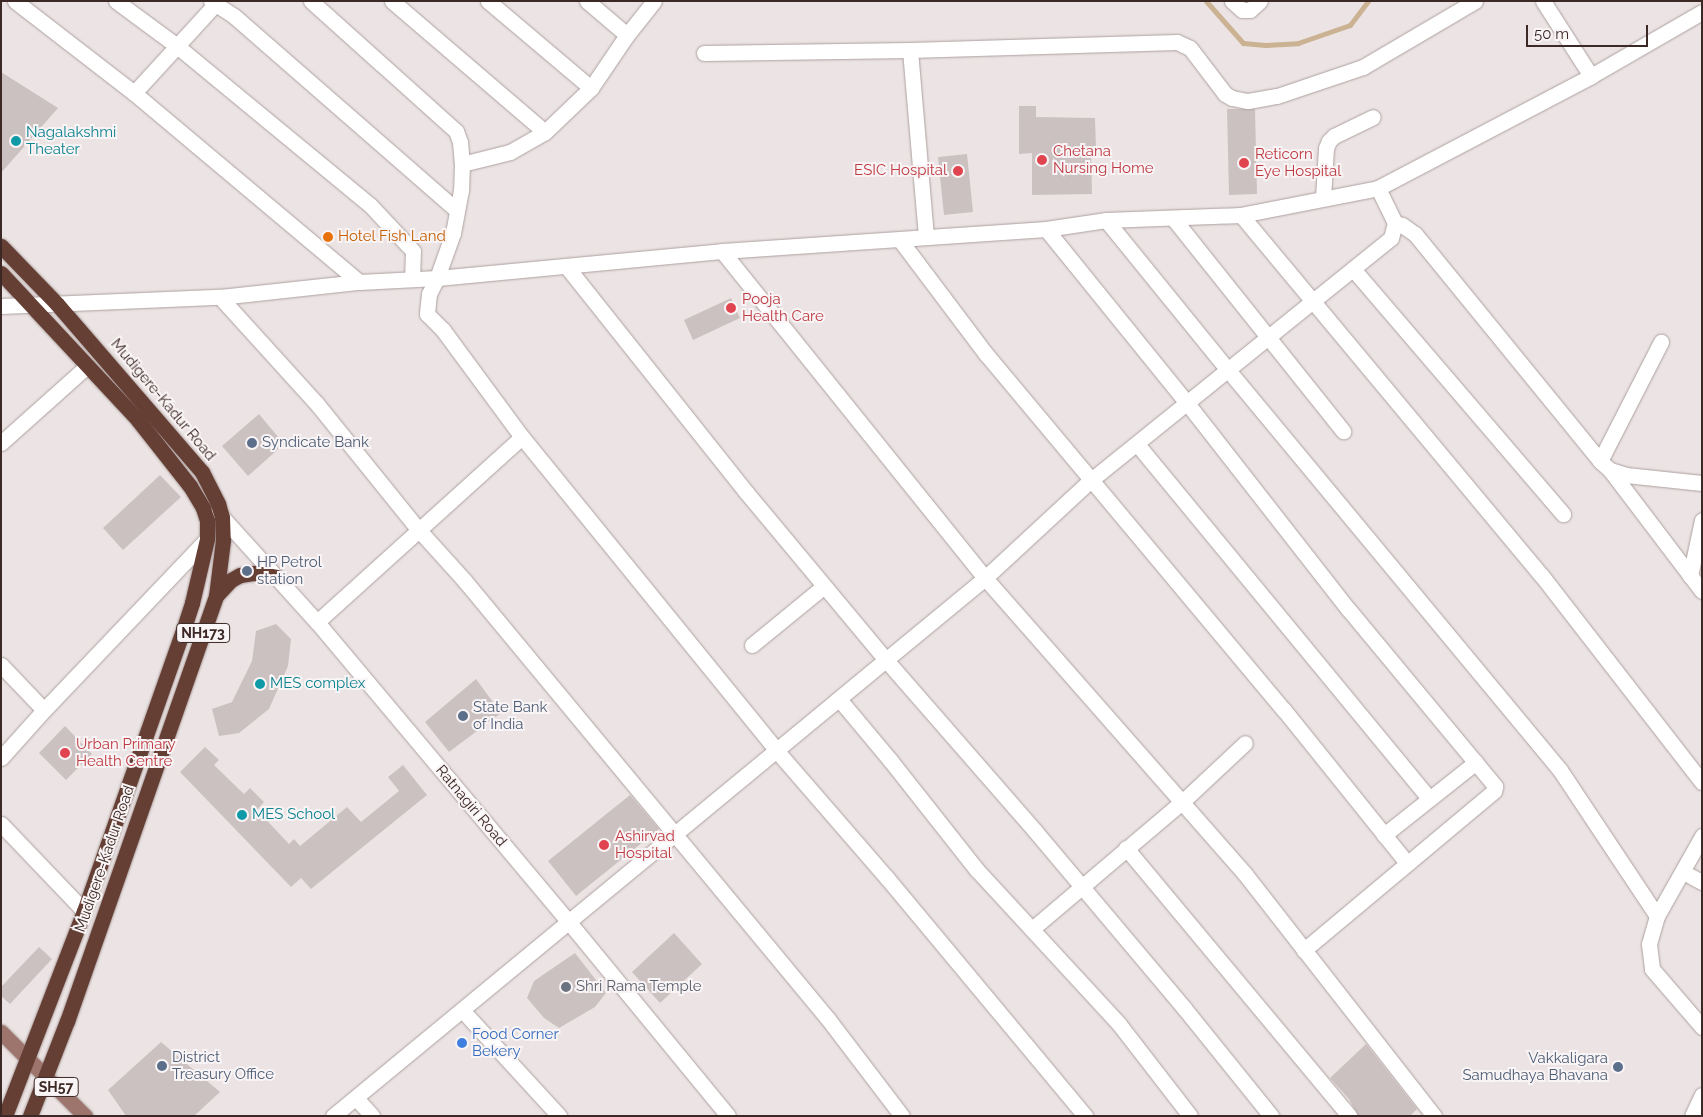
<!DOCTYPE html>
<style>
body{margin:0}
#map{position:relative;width:1703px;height:1117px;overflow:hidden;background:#ece4e4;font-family:Raleway,sans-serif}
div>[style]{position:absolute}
.stream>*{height:5px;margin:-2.5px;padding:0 2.5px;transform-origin:2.5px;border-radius:2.5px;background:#cbb292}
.building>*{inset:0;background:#ccc1c1}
.roads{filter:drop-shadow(0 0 1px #ada09f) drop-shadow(0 0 1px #ada09f)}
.minor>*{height:15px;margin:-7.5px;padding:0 7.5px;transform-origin:7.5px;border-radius:7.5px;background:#fff}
.major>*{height:15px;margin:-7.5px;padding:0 7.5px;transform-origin:7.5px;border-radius:7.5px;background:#9d756d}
.highway>*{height:15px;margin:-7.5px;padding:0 7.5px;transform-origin:7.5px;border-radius:7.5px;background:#653e34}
.dots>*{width:14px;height:14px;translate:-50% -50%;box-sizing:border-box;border:2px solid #f9f4f5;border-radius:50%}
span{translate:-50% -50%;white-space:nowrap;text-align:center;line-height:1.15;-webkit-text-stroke:4px #f9f4f5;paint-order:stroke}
.shield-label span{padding:1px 4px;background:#f9f4f5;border:1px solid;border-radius:4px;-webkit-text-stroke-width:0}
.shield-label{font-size:14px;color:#3c2825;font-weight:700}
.culture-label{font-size:15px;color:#0d838f}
.left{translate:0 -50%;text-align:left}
.health-label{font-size:15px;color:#be3a42}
.right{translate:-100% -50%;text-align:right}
.food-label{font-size:15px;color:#c56008}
.street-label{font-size:15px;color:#3c2825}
.service-label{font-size:15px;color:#4e5e75}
.worship-label{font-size:15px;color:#5b616d}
.shop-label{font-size:15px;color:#366cbe}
.frame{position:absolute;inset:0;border:2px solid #3c2825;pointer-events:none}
.scale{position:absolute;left:1526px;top:25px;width:122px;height:22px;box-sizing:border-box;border:2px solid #3c2825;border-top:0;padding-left:6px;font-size:15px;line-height:18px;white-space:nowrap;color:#3c2825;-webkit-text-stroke:4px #f9f4f5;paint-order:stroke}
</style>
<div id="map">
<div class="stream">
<i style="left:1206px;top:1px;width:56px;rotate:48.6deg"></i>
<i style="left:1243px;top:43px;width:22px;rotate:5deg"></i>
<i style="left:1265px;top:45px;width:33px;rotate:-3deg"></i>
<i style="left:1298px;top:43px;width:55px;rotate:-19.1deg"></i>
<i style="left:1350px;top:25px;width:30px;rotate:-53deg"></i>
</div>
<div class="building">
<i style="clip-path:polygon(1px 72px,58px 108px,1px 173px)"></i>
<i style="clip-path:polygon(1019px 106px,1036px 106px,1036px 117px,1095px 118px,1096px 148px,1091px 148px,1092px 194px,1032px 195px,1032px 153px,1019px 154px)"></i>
<i style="clip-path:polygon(1227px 109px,1255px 109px,1257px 194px,1229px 195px)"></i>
<i style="clip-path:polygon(967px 154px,973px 212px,944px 215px,938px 157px)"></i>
<i style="clip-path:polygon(731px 298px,740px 318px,693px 340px,684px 320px)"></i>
<i style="clip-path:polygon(259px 414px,284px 444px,248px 476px,222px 446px)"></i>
<i style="clip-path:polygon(160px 475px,181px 497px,123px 550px,103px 528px)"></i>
<i style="clip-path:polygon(276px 624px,291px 639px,288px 666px,269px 709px,239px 733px,219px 736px,212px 709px,232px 702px,252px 661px,256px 631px)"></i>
<i style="clip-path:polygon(476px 679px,501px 713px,449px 752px,425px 722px)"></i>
<i style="clip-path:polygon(65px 726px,92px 754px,66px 780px,39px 753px)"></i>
<i style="clip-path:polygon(205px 747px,219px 760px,214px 765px,244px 794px,250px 788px,264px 802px,257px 810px,289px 844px,294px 839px,300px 846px,347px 807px,361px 822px,399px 791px,388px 777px,403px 765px,427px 795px,311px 889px,301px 878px,291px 887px,180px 772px)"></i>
<i style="clip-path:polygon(630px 795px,659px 829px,576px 896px,548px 861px)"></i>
<i style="clip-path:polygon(674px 933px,702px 964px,660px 1003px,632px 972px)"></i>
<i style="clip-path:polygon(39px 947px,52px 959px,10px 1004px,1px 996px,1px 987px)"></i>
<i style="clip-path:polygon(575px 953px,606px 993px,595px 1007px,559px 1028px,544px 1018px,527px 998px,534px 981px)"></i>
<i style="clip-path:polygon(161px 1042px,220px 1092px,194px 1116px,126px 1116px,108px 1090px)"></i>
<i style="clip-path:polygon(1366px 1044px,1417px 1109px,1410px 1116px,1358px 1116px,1349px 1099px,1330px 1078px)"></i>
</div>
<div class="roads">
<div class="minor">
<i style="left:15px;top:1px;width:150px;rotate:37.7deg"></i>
<i style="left:134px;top:93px;width:294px;rotate:40deg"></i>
<i style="left:116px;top:1px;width:76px;rotate:36.4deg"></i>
<i style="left:177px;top:46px;width:250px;rotate:39.5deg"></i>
<i style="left:370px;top:205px;width:63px;rotate:46.9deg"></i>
<i style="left:413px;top:251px;width:28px;rotate:92deg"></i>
<i style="left:211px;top:1px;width:27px;rotate:33deg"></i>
<i style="left:234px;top:16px;width:295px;rotate:41.1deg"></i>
<i style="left:311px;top:1px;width:195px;rotate:41.9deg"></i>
<i style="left:456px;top:131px;width:12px;rotate:70deg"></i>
<i style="left:460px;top:142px;width:22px;rotate:85deg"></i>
<i style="left:462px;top:164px;width:26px;rotate:92deg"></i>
<i style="left:461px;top:190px;width:44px;rotate:100.5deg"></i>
<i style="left:453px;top:233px;width:48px;rotate:109.6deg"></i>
<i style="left:437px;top:278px;width:18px;rotate:117deg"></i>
<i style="left:429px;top:294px;width:20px;rotate:96deg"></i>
<i style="left:427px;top:314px;width:23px;rotate:45deg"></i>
<i style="left:443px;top:330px;width:133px;rotate:53.6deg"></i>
<i style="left:522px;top:437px;width:403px;rotate:50.9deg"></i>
<i style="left:776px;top:750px;width:169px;rotate:49.1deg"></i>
<i style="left:887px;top:878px;width:310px;rotate:50.2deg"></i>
<i style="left:392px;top:1px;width:201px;rotate:40.6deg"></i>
<i style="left:488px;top:1px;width:135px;rotate:40.2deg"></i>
<i style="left:587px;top:1px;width:52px;rotate:40.4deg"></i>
<i style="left:1232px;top:1px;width:13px;rotate:42deg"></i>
<i style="left:1242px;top:10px;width:8px"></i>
<i style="left:1250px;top:10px;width:13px;rotate:-42deg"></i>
<i style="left:1543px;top:1px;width:89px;rotate:57.4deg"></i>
<i style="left:910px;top:50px;width:187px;rotate:85.1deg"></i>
<i style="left:704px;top:53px;width:206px;rotate:-0.8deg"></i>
<i style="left:910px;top:50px;width:267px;rotate:-1.7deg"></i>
<i style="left:1177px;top:42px;width:14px;rotate:25deg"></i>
<i style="left:1190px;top:48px;width:58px;rotate:52.7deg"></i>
<i style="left:1225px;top:94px;width:8px;rotate:30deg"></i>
<i style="left:1232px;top:98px;width:16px;rotate:11deg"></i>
<i style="left:1248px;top:101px;width:29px;rotate:-10deg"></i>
<i style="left:1277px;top:96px;width:91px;rotate:-18.6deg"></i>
<i style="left:1363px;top:67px;width:130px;rotate:-30.5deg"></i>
<i style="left:134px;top:93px;width:125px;rotate:-47.6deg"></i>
<i style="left:462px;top:164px;width:49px;rotate:-14deg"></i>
<i style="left:510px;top:152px;width:40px;rotate:-29.7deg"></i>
<i style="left:545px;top:132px;width:64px;rotate:-43.7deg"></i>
<i style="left:591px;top:88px;width:64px;rotate:-55.8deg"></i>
<i style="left:627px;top:35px;width:43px;rotate:-51.5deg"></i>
<i style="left:1323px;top:198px;width:50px;rotate:-86.6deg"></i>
<i style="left:1326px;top:148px;width:8px;rotate:-67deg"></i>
<i style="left:1329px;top:141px;width:7px;rotate:-45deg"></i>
<i style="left:1334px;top:136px;width:43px;rotate:-26deg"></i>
<i style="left:1241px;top:215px;width:470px;rotate:50.2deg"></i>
<i style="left:1542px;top:576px;width:261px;rotate:52.2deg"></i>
<i style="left:1173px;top:218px;width:273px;rotate:51.4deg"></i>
<i style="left:1106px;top:220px;width:193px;rotate:50.9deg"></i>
<i style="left:1228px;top:370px;width:520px;rotate:50.31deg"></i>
<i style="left:1560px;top:770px;width:175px;rotate:56.4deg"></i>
<i style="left:1657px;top:916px;width:29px;rotate:106deg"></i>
<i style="left:1649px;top:944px;width:25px;rotate:83deg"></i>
<i style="left:1652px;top:969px;width:77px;rotate:49.2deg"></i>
<i style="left:1395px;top:223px;width:7px;rotate:16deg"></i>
<i style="left:1402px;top:225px;width:16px;rotate:35deg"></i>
<i style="left:1415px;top:234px;width:293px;rotate:50.8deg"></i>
<i style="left:1600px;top:461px;width:13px;rotate:42deg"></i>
<i style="left:1610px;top:470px;width:152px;rotate:52.8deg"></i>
<i style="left:1046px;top:229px;width:224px;rotate:51deg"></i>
<i style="left:1187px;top:403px;width:263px;rotate:52deg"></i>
<i style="left:1349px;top:610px;width:229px;rotate:50.3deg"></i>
<i style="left:1495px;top:786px;width:5px;rotate:101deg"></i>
<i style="left:1494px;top:791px;width:248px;rotate:140.1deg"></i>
<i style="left:900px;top:240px;width:143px;rotate:53deg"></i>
<i style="left:986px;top:354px;width:464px;rotate:50.1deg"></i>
<i style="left:1284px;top:710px;width:196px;rotate:51.2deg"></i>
<i style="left:722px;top:251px;width:420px;rotate:51.2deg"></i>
<i style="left:985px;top:578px;width:394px;rotate:48.7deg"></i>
<i style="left:1245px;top:874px;width:307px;rotate:52deg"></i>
<i style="left:567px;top:267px;width:288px;rotate:51.5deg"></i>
<i style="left:746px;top:492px;width:219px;rotate:50.2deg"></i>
<i style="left:886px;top:660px;width:227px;rotate:48.9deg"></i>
<i style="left:1035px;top:831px;width:231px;rotate:49.9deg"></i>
<i style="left:1184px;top:1008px;width:139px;rotate:51.1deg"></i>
<i style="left:1353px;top:269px;width:323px;rotate:49.4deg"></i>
<i style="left:220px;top:297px;width:144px;rotate:47.8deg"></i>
<i style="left:317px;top:404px;width:161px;rotate:51.1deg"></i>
<i style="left:418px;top:529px;width:69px;rotate:48deg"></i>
<i style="left:464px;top:580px;width:570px;rotate:50.34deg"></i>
<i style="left:828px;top:1019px;width:122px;rotate:52.7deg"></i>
<i style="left:1px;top:306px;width:219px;rotate:-2.4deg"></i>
<i style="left:220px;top:297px;width:140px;rotate:-6.2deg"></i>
<i style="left:359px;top:282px;width:78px;rotate:-2.9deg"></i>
<i style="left:437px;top:278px;width:286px;rotate:-5.4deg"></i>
<i style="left:722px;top:251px;width:325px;rotate:-3.9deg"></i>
<i style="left:1046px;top:229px;width:61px;rotate:-8.5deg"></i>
<i style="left:1106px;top:220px;width:135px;rotate:-2.1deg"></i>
<i style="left:1241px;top:215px;width:140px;rotate:-11.1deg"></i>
<i style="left:1378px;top:188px;width:241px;rotate:-27.7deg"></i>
<i style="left:1591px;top:76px;width:128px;rotate:-30deg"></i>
<i style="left:1px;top:443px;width:114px;rotate:-41.8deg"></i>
<i style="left:1137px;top:444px;width:459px;rotate:50.5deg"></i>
<i style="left:1600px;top:461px;width:134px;rotate:-62.9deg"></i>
<i style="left:1610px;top:470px;width:17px;rotate:17deg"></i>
<i style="left:1626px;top:475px;width:76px;rotate:6deg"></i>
<i style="left:215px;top:514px;width:8px;rotate:23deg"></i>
<i style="left:222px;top:517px;width:142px;rotate:47.9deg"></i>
<i style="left:317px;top:622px;width:390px;rotate:50deg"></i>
<i style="left:568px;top:921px;width:252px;rotate:50.6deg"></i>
<i style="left:1690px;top:576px;width:57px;rotate:-77.9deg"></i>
<i style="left:317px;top:622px;width:276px;rotate:-42.1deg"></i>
<i style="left:752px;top:645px;width:93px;rotate:-39.3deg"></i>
<i style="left:1px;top:665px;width:62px;rotate:46.3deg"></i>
<i style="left:839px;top:699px;width:80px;rotate:50.1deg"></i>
<i style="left:890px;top:760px;width:140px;rotate:51.7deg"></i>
<i style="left:977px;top:870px;width:209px;rotate:47.3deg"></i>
<i style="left:1119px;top:1024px;width:116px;rotate:52.3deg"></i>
<i style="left:1px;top:758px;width:64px;rotate:-48.1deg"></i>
<i style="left:44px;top:710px;width:236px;rotate:-46.4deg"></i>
<i style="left:1px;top:824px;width:120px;rotate:46.3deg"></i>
<i style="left:1384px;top:835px;width:117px;rotate:-38.4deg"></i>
<i style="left:1126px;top:848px;width:349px;rotate:50.2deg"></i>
<i style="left:1683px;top:872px;width:21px;rotate:28deg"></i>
<i style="left:1657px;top:916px;width:92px;rotate:-60.6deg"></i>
<i style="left:1032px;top:929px;width:197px;rotate:-40.3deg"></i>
<i style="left:1182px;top:802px;width:86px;rotate:-43.1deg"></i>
<i style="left:462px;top:1010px;width:144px;rotate:47.5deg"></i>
<i style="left:356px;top:1098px;width:24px;rotate:48deg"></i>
<i style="left:333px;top:1116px;width:845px;rotate:-39.53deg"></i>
<i style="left:985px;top:578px;width:144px;rotate:-42.8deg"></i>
<i style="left:1091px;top:480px;width:385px;rotate:-38.9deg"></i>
<i style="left:1391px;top:238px;width:16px;rotate:-75deg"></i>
<i style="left:1395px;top:223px;width:39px;rotate:-116deg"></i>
<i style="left:1692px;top:1116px;width:23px;rotate:-65deg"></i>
</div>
<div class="major">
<i style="left:1px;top:1032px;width:119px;rotate:45deg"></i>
</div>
<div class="highway">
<i style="left:1px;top:246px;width:81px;rotate:46deg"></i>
<i style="left:57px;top:304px;width:222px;rotate:49.2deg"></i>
<i style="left:202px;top:472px;width:36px;rotate:63deg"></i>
<i style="left:218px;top:504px;width:14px;rotate:73deg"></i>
<i style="left:222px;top:517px;width:23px;rotate:88deg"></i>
<i style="left:223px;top:540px;width:56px;rotate:97.1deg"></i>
<i style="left:216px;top:596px;width:450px;rotate:109.3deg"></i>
<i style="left:67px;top:1021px;width:102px;rotate:111.3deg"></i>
<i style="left:1px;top:273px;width:201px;rotate:47deg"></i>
<i style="left:138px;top:420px;width:84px;rotate:51.8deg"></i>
<i style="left:190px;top:486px;width:26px;rotate:59deg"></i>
<i style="left:203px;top:508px;width:13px;rotate:72deg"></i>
<i style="left:207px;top:520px;width:19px;rotate:90deg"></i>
<i style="left:207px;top:539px;width:66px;rotate:103.2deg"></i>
<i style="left:192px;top:603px;width:32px;rotate:108deg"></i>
<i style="left:182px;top:633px;width:295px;rotate:109.4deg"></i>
<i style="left:84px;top:911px;width:220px;rotate:111.1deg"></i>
<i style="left:216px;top:596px;width:22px;rotate:-47deg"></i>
<i style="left:231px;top:580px;width:10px;rotate:-29deg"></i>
<i style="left:240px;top:575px;width:15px;rotate:-8deg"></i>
<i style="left:255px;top:573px;width:22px;rotate:10deg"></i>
</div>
</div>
<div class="dots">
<i style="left:16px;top:141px;background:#0f9aa8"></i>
<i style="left:1042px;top:160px;background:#e0444e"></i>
<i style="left:1244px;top:163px;background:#e0444e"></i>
<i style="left:958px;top:171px;background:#e0444e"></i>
<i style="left:328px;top:237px;background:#e8710a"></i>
<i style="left:731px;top:308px;background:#e0444e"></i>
<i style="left:252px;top:443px;background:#5c6f8a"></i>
<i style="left:247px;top:571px;background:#5c6f8a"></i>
<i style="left:260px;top:684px;background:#0f9aa8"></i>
<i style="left:463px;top:716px;background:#5c6f8a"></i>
<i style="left:65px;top:753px;background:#e0444e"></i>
<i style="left:242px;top:815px;background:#0f9aa8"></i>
<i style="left:604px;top:845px;background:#e0444e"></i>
<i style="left:566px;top:987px;background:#6b7280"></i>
<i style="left:462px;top:1043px;background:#3f7fe0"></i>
<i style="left:162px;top:1066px;background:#5c6f8a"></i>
<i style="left:1618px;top:1067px;background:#5c6f8a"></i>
</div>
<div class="shield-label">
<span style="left:203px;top:633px">NH173</span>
<span style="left:56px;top:1087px">SH57</span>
</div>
<div class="culture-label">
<span class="left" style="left:26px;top:141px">Nagalakshmi<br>Theater</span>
<span class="left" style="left:270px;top:684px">MES complex</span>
<span class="left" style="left:252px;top:815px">MES School</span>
</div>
<div class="health-label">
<span class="left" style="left:1053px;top:160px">Chetana<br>Nursing Home</span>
<span class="left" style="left:1255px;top:163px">Reticorn<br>Eye Hospital</span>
<span class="right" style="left:947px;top:171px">ESIC Hospital</span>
<span class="left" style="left:742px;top:308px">Pooja<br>Health Care</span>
<span class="left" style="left:76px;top:753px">Urban Primary<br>Health Centre</span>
<span class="left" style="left:615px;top:845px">Ashirvad<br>Hospital</span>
</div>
<div class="food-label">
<span class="left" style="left:338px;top:237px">Hotel Fish Land</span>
</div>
<div class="street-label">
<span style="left:163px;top:400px;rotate:50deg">Mudigere-Kadur Road</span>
<span style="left:471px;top:806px;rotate:50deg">Ratnagiri Road</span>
<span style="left:105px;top:859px;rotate:-71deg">Mudigere-Kadur Road</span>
</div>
<div class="service-label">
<span class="left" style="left:262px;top:443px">Syndicate Bank</span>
<span class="left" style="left:257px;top:571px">HP Petrol<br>station</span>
<span class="left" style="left:473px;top:716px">State Bank<br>of India</span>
<span class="left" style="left:172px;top:1066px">District<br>Treasury Office</span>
<span class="right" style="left:1608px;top:1067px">Vakkaligara<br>Samudhaya Bhavana</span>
</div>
<div class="worship-label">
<span class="left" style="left:576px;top:987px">Shri Rama Temple</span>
</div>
<div class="shop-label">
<span class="left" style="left:472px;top:1043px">Food Corner<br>Bekery</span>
</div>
<div class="frame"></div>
<div class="scale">50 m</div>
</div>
